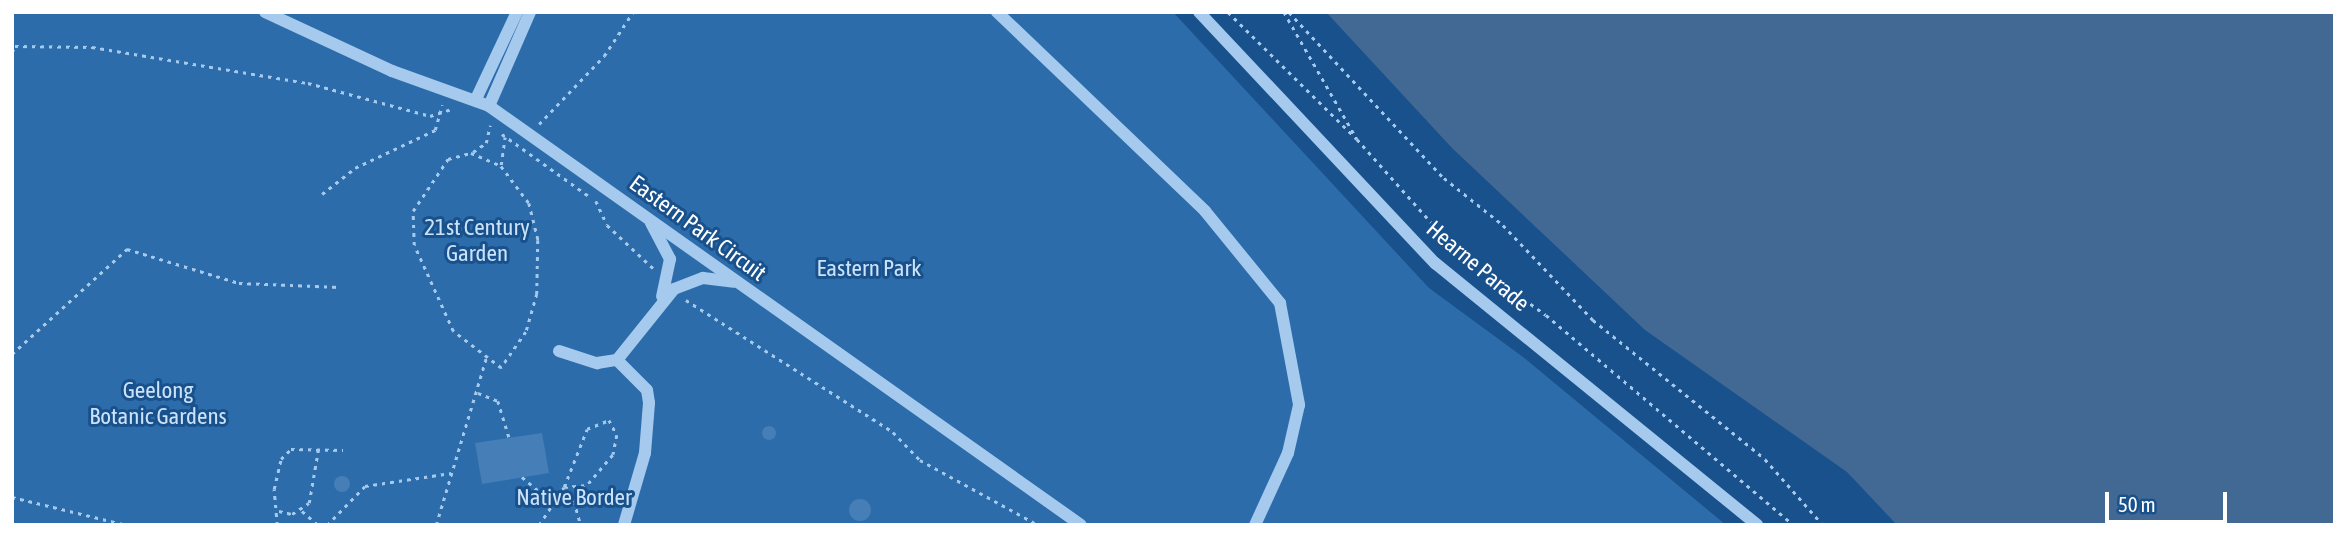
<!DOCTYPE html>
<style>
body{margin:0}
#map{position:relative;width:2347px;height:537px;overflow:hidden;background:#19518c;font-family:"Asap Condensed",sans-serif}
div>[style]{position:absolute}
.green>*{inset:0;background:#2c6caa}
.water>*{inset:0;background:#416994}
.building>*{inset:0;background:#467eb7}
.round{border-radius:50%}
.path>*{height:2.5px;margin-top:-1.25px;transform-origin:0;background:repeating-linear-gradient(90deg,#a5caee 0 3.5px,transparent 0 8.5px)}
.minor>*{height:12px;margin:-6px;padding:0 6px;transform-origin:6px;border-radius:6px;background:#a5caee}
span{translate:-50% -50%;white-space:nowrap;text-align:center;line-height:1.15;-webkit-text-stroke:6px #19518c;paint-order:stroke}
.park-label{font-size:23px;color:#cbe3fa}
.street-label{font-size:23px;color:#fff}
.frame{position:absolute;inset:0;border:14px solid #fff;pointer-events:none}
.scale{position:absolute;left:2105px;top:492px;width:122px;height:32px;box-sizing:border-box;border:4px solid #fff;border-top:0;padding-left:9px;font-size:21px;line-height:24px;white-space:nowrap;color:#fff;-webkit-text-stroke:5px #19518c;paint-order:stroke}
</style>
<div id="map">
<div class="green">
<i style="clip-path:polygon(12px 12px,1173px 12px,1429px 288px,1523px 357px,1726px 525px,12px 525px)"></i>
</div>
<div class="water">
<i style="clip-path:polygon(1326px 12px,2335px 12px,2335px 525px,1897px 525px,1847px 472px,1645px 330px,1452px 148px)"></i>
</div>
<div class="building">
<i class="round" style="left:762px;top:426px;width:14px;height:14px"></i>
<i style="clip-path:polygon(542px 433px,549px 473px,482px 484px,475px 443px)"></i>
<i class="round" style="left:334px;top:476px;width:16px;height:16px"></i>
<i class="round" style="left:849px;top:499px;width:22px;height:22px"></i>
</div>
<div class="path">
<i style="left:1228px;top:12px;width:181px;rotate:44.6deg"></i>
<i style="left:1357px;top:139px;width:147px;rotate:48.3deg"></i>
<i style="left:1455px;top:249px;width:112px;rotate:36deg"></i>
<i style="left:1546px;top:315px;width:325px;rotate:40.3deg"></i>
<i style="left:1284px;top:12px;width:146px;rotate:60.1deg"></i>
<i style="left:1289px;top:12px;width:227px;rotate:47deg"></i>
<i style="left:1444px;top:178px;width:75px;rotate:38.5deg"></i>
<i style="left:1503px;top:225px;width:131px;rotate:46.5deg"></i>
<i style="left:1593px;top:320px;width:221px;rotate:38.9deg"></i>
<i style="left:1765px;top:459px;width:88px;rotate:48.7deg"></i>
<i style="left:12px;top:52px;width:7px;rotate:-63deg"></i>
<i style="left:15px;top:46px;width:77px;rotate:0.7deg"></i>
<i style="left:92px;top:47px;width:219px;rotate:9.5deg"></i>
<i style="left:308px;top:83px;width:126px;rotate:15.1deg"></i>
<i style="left:430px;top:116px;width:25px;rotate:-18deg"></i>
<i style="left:539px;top:124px;width:94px;rotate:-46.3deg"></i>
<i style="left:604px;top:56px;width:53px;rotate:-56.6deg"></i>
<i style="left:502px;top:134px;width:108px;rotate:35.6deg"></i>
<i style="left:473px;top:152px;width:16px;rotate:-35deg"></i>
<i style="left:486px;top:143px;width:18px;rotate:-77deg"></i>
<i style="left:471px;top:153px;width:33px;rotate:23deg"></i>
<i style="left:501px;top:166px;width:46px;rotate:52.9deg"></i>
<i style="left:529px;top:203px;width:38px;rotate:76deg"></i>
<i style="left:538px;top:240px;width:54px;rotate:91.1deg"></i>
<i style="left:537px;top:294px;width:40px;rotate:106deg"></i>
<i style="left:526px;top:332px;width:44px;rotate:124.8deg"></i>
<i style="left:501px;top:368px;width:61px;rotate:-142.4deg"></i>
<i style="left:453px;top:331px;width:94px;rotate:-114.4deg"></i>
<i style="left:414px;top:245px;width:34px;rotate:-92deg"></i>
<i style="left:413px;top:211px;width:63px;rotate:-56.1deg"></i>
<i style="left:448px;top:159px;width:24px;rotate:-15deg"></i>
<i style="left:501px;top:165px;width:28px;rotate:-82deg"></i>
<i style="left:322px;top:194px;width:42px;rotate:-38.2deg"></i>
<i style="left:355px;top:168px;width:89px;rotate:-25.4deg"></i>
<i style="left:435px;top:130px;width:26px;rotate:-74deg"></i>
<i style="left:596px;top:201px;width:26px;rotate:65deg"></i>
<i style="left:607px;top:225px;width:64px;rotate:43.1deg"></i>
<i style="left:686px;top:300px;width:246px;rotate:32.5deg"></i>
<i style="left:893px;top:432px;width:39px;rotate:46deg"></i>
<i style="left:920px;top:460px;width:135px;rotate:28.8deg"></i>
<i style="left:12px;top:354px;width:156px;rotate:-42.4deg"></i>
<i style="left:127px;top:249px;width:117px;rotate:16.9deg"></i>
<i style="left:239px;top:283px;width:100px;rotate:2.3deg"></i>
<i style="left:478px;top:393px;width:22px;rotate:22deg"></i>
<i style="left:498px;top:401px;width:39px;rotate:73deg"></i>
<i style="left:522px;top:477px;width:40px;rotate:40deg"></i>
<i style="left:12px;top:497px;width:118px;rotate:13.7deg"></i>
<i style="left:574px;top:501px;width:17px;rotate:-126deg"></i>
<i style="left:564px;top:487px;width:24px;rotate:-5deg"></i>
<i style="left:279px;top:511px;width:13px;rotate:13deg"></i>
<i style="left:292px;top:514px;width:20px;rotate:-33deg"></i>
<i style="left:309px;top:503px;width:53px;rotate:-80.2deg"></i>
<i style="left:302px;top:511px;width:21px;rotate:41deg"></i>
<i style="left:277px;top:525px;width:36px;rotate:-95deg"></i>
<i style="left:274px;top:489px;width:31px;rotate:-77deg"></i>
<i style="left:281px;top:459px;width:14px;rotate:-45deg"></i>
<i style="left:291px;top:449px;width:52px;rotate:1.1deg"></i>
<i style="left:327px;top:525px;width:54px;rotate:-45.7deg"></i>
<i style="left:365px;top:486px;width:87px;rotate:-8.6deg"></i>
<i style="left:436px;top:525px;width:174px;rotate:-73.3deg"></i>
<i style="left:539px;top:525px;width:45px;rotate:-56.7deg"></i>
<i style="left:564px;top:487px;width:62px;rotate:-68.4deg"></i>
<i style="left:587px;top:429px;width:24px;rotate:-22deg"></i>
<i style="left:609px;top:420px;width:17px;rotate:62deg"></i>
<i style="left:617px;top:435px;width:20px;rotate:101deg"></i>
<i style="left:613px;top:455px;width:60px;rotate:130.3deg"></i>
<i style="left:574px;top:501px;width:25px;rotate:74deg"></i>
</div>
<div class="minor">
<i style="left:265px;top:12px;width:140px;rotate:24.9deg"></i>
<i style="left:392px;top:71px;width:103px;rotate:19.8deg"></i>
<i style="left:489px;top:106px;width:725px;rotate:35.29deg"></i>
<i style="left:997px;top:12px;width:288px;rotate:43.7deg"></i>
<i style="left:1205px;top:211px;width:119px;rotate:50.8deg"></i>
<i style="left:1280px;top:303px;width:104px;rotate:79.4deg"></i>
<i style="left:1299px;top:405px;width:49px;rotate:102.9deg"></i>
<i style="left:1288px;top:453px;width:79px;rotate:114.6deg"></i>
<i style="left:1199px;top:12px;width:345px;rotate:46.8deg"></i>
<i style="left:1435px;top:263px;width:415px;rotate:39.1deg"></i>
<i style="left:476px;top:99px;width:96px;rotate:-64.8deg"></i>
<i style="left:489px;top:106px;width:103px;rotate:-66.4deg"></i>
<i style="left:651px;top:223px;width:41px;rotate:62.2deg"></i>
<i style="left:670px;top:259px;width:38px;rotate:102deg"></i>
<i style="left:559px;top:351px;width:40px;rotate:18deg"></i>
<i style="left:597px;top:363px;width:20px;rotate:-9deg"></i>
<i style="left:617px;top:360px;width:91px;rotate:-51.2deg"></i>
<i style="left:674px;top:289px;width:31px;rotate:-21deg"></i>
<i style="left:703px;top:278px;width:31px;rotate:7deg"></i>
<i style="left:617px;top:360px;width:42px;rotate:45deg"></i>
<i style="left:647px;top:390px;width:13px;rotate:81deg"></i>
<i style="left:649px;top:403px;width:50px;rotate:94.6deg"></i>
<i style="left:645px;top:453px;width:75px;rotate:106.3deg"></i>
</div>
<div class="park-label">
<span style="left:477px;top:240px">21st Century<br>Garden</span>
<span style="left:869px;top:268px">Eastern Park</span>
<span style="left:158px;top:403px">Geelong<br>Botanic Gardens</span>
<span style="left:574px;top:497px">Native Border</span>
</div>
<div class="street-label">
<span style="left:698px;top:228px;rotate:36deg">Eastern Park Circuit</span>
<span style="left:1478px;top:266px;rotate:40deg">Hearne Parade</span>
</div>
<div class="frame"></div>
<div class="scale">50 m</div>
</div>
